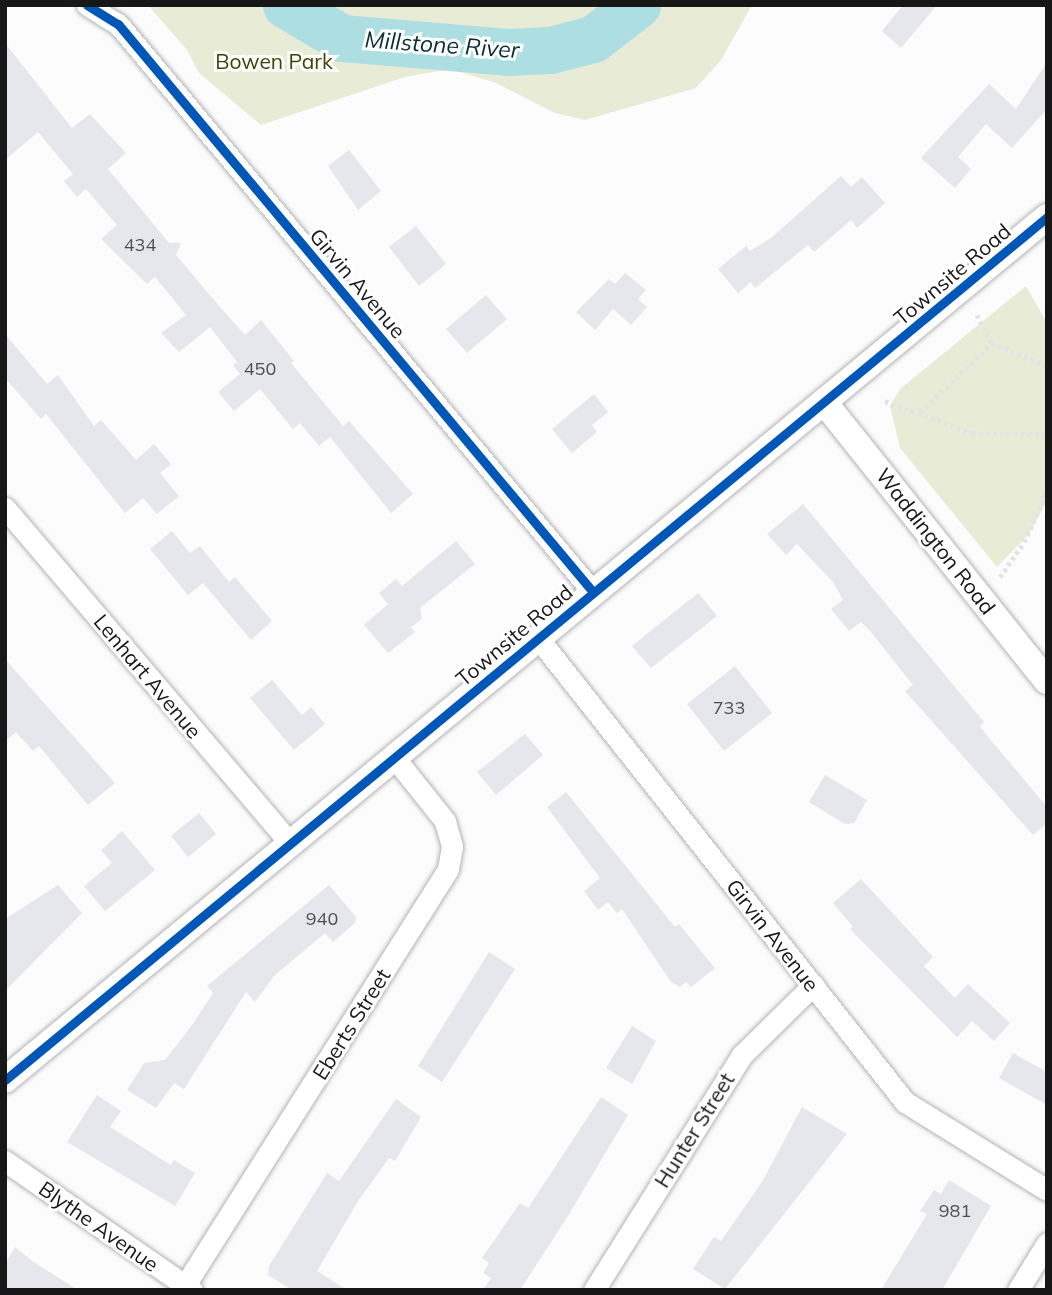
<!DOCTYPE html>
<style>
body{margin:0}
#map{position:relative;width:1052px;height:1295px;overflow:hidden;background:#fcfcfd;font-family:Mulish,sans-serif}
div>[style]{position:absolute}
.green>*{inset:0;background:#e8ecd6}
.river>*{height:47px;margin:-23.5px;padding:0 23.5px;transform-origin:23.5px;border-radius:23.5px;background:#addfe2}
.building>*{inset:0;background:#e6e6ed}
.path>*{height:4.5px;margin-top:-2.25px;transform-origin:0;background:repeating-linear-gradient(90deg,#e3e3e4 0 3.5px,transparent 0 7px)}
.roads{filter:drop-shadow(0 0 2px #b3b3b4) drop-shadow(0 0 2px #b3b3b4)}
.minor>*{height:21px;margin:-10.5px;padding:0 10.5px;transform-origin:10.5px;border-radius:10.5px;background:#fff}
.tertiary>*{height:26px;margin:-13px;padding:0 13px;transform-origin:13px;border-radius:13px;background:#fff}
.cycleway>*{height:9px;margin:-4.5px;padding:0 4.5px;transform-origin:4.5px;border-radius:4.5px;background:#0057b8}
span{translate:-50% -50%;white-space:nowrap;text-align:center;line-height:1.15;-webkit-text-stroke:6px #fff;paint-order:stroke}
.number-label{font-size:18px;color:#4d4d50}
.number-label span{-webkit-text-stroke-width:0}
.park-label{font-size:21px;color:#3e4404}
.street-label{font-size:21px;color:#171718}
.water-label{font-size:23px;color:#0b2f31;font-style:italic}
.frame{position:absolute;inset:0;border:7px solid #171718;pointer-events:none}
</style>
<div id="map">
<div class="green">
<i style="clip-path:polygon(148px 5px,752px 5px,721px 60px,696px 88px,585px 120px,555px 113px,496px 83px,450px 69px,405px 77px,261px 125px,199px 73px,187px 50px)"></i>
<i style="clip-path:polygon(1026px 286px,1047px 323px,1047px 501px,1029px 534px,997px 567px,900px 448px,890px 406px,900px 389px)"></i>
</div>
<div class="river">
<i style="left:286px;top:5px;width:65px;rotate:30.5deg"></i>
<i style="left:342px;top:38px;width:166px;rotate:4.8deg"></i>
<i style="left:507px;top:52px;width:43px;rotate:-2.7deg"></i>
<i style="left:550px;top:50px;width:44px;rotate:-14.3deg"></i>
<i style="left:593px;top:39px;width:56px;rotate:-37.7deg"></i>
</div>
<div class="building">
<i style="clip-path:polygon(903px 5px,937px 5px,901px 48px,882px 31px)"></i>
<i style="clip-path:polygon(5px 43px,72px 128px,90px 114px,126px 153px,108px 169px,169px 243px,181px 243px,176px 255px,213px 299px,245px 335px,261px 320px,294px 361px,291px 363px,343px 426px,319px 446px,300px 423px,293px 429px,260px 389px,234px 411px,218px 392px,240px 374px,233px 365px,237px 362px,210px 327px,179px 352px,161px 333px,186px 315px,155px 277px,147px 284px,101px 239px,117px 225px,86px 189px,77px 197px,64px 181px,73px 174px,38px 132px,5px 160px)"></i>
<i style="clip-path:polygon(1047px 62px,1047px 109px,1012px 148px,986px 124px,958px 157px,971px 169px,955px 188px,921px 158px,989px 84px,1016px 109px)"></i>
<i style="clip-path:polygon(349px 150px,381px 191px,358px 210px,328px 166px)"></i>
<i style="clip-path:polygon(841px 176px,851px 187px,862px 177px,885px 203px,857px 228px,851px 220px,814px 252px,808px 245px,755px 288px,751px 282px,738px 293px,718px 269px,746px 246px,750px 251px,771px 238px)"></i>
<i style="clip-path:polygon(416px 226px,446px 264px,419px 286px,389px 247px)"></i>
<i style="clip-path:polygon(625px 273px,646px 290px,638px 299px,647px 307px,631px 325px,613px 309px,595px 330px,576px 312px,609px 279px,615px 284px)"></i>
<i style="clip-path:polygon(486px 295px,507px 319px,467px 353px,446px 329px)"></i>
<i style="clip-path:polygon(5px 334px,47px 384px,58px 375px,94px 426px,101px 420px,136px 460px,154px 444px,171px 464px,160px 473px,179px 496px,157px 514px,143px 498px,125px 513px,46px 414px,41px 419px,5px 378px)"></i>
<i style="clip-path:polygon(594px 394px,608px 412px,592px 425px,597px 432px,572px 453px,552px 429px)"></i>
<i style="clip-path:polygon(349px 421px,413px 494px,391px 513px,330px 437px)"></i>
<i style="clip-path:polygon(803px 504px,984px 722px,980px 726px,989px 738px,1047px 807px,1047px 823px,1033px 835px,905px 691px,913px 685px,871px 632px,861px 622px,849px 631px,831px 609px,843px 600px,833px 582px,797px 544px,786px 555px,767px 534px)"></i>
<i style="clip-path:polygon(172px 531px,190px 553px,200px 546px,229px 582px,235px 577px,272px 621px,251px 640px,203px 583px,188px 595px,150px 549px)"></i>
<i style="clip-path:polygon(456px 541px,475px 564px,420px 608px,422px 619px,411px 627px,415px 632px,388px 653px,364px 625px,388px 604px,379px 593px,396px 579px,402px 586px)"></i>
<i style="clip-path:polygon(698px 593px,717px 616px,651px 668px,632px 646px)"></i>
<i style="clip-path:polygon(5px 659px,115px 783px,88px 805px,39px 746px,33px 751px,16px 732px,5px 741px)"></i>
<i style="clip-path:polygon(735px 666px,772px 713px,724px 751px,687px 704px)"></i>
<i style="clip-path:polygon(272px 680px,302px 715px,311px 707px,325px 724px,294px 750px,250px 698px)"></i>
<i style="clip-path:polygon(525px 734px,543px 755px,496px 795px,477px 772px)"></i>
<i style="clip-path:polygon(825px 775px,867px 800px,854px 823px,845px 824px,809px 802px)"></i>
<i style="clip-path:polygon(566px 792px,675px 927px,679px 924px,715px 968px,691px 987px,686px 982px,680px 987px,671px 982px,622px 909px,617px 913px,608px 902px,598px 910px,584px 891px,600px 878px,547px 807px)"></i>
<i style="clip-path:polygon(199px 813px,216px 834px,188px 857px,171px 836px)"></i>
<i style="clip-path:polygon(122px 831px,155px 870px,105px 911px,84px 886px,112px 863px,101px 850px)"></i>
<i style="clip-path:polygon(861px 879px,933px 957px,924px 966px,955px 998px,968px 984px,1010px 1023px,994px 1041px,972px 1021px,957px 1037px,850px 929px,853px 927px,833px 903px)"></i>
<i style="clip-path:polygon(58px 885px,82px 913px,5px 991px,5px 919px)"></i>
<i style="clip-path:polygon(329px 885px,356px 917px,355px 923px,333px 942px,325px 933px,274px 976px,255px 1002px,246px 992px,184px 1089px,174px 1083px,156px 1108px,127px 1090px,144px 1063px,165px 1060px,193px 1024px,213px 993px,207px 986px)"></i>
<i style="clip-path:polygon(489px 952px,515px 969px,442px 1082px,418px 1066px)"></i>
<i style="clip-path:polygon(632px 1026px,656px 1041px,632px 1084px,606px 1068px)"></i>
<i style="clip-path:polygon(1013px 1053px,1047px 1072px,1047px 1105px,999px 1078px)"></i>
<i style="clip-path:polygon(97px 1095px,121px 1111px,110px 1127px,171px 1165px,174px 1160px,195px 1173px,175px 1206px,67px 1142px)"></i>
<i style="clip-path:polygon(601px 1097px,628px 1115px,568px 1216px,520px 1290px,483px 1290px,491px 1278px,483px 1273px,489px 1263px,482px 1258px,520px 1203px,528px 1208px)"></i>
<i style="clip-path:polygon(396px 1099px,421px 1117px,395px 1161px,389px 1158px,358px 1201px,317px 1271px,347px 1290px,292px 1290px,268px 1275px,269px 1266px,327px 1173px,339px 1181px)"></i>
<i style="clip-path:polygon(802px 1107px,847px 1134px,725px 1289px,693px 1269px,714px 1237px,721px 1241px,762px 1182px)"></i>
<i style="clip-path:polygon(949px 1180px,991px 1206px,942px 1290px,881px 1290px,927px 1214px,920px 1211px,934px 1190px,941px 1194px)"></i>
<i style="clip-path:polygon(15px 1247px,35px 1263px,78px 1290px,5px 1290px,5px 1264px)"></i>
</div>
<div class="path">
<i style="left:977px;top:315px;width:32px;rotate:62deg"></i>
<i style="left:992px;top:343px;width:60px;rotate:22.7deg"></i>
<i style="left:885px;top:401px;width:93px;rotate:20.2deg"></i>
<i style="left:972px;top:433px;width:75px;rotate:0.8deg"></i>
<i style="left:920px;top:412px;width:100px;rotate:-43.8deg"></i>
<i style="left:1000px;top:577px;width:42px;rotate:-55.6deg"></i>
<i style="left:1024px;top:542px;width:56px;rotate:-65.7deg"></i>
</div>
<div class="roads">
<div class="minor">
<i style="left:87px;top:5px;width:36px;rotate:32deg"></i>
<i style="left:118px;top:24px;width:740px;rotate:50.1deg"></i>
<i style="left:5px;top:508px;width:441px;rotate:49.6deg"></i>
<i style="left:538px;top:638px;width:592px;rotate:51.66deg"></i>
<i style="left:905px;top:1102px;width:167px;rotate:31.8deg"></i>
<i style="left:5px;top:1161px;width:227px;rotate:34.6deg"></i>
<i style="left:182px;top:1290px;width:498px;rotate:-57.7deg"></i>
<i style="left:448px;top:869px;width:23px;rotate:-80deg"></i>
<i style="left:452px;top:846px;width:26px;rotate:-106deg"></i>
<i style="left:445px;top:821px;width:82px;rotate:-128.6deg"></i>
<i style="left:594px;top:1290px;width:278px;rotate:-57.8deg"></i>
<i style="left:742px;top:1055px;width:100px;rotate:-44.6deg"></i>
<i style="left:1018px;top:1290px;width:55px;rotate:-58.3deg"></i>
</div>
<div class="tertiary">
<i style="left:824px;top:402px;width:357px;rotate:51.4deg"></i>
<i style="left:5px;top:1080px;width:1353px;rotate:-39.63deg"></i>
</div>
</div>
<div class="cycleway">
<i style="left:87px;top:5px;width:36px;rotate:32deg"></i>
<i style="left:118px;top:24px;width:740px;rotate:50.1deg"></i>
<i style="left:5px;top:1080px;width:1353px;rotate:-39.63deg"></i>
</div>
<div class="number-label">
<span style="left:140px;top:245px">434</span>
<span style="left:260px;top:369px">450</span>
<span style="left:729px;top:708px">733</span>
<span style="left:322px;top:919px">940</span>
<span style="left:955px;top:1211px">981</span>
</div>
<div class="park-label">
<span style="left:274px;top:61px">Bowen Park</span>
</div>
<div class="street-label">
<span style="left:952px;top:274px;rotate:-40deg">Townsite Road</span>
<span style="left:358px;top:283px;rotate:50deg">Girvin Avenue</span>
<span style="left:936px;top:541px;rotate:52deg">Waddington Road</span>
<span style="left:514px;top:635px;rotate:-40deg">Townsite Road</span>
<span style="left:148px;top:676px;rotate:50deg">Lenhart Avenue</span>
<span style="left:773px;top:935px;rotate:52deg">Girvin Avenue</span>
<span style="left:351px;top:1024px;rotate:-58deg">Eberts Street</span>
<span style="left:694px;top:1130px;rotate:-58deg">Hunter Street</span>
<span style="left:99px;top:1226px;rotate:35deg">Blythe Avenue</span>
</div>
<div class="water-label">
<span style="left:442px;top:45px;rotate:4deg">Millstone River</span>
</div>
<div class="frame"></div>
</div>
